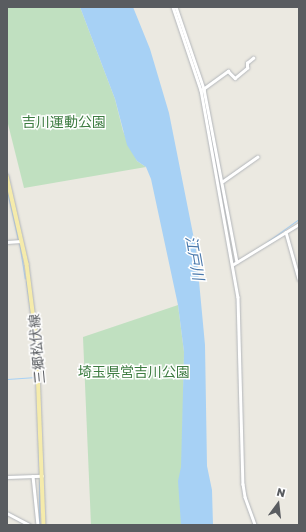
<!DOCTYPE html>
<meta charset="utf-8">
<style>
body{margin:0}
#map{position:relative;width:306px;height:532px;overflow:hidden;background:#ebe9e1;font-family:"Golos Text","Noto Sans JP",sans-serif}
div>[style]{position:absolute}
.green>*{inset:0;background:#c0e0c0}
.water>*{inset:0;background:#a7d1f5}
.stream>*{height:1px;margin:-0.5px;padding:0 0.5px;transform-origin:0.5px;border-radius:0.5px;background:#a7d1f5}
.roads{filter:drop-shadow(0 0 1px #b3b6ba) drop-shadow(0 0 1px #b3b6ba)}
.minor>*{height:2.5px;margin:-1.25px;padding:0 1.25px;transform-origin:1.25px;border-radius:1.25px;background:#fff}
.primary>*{height:3.5px;margin:-1.75px;padding:0 1.75px;transform-origin:1.75px;border-radius:1.75px;background:#f5ebab}
span{translate:-50% -50%;white-space:nowrap;text-align:center;line-height:1.15;-webkit-text-stroke:3px #fff;paint-order:stroke}
.park-label{font-size:14px;color:#3d7c41}
.street-label{font-size:14px;color:#595c60}
.water-label{font-size:15px;color:#4a79ac;font-style:italic}
.frame{position:absolute;inset:0;border:8px solid #595c60;pointer-events:none}
.north{position:absolute;left:258px;top:484px;width:40px;height:40px;-webkit-text-stroke:3px #fff;paint-order:stroke;rotate:15deg;font-size:11px;font-weight:700;line-height:16px;text-align:center;color:#595c60}
.north::after{content:'';display:block;margin:auto;width:14px;height:18px;background:#595c60;clip-path:polygon(50% 0,100% 100%,50% 72%,0 100%)}
</style>
<div id="map">
<div class="green">
<i style="clip-path:polygon(7px 7px,80px 7px,115px 99px,123px 131px,137px 161px,146px 167px,24px 188px,7px 120px)"></i>
<i style="clip-path:polygon(178px 305px,184px 352px,181px 525px,91px 525px,83px 337px)"></i>
</div>
<div class="water">
<i style="clip-path:polygon(80px 7px,133px 7px,150px 49px,169px 113px,196px 249px,205px 345px,207px 466px,212px 490px,213px 525px,181px 525px,178px 481px,181px 467px,184px 352px,178px 305px,151px 179px,146px 167px,137px 161px,127px 145px,115px 99px)"></i>
</div>
<div class="stream">
<i style="left:199px;top:78px;width:6px;rotate:81deg"></i>
<i style="left:204px;top:97px;width:18px;rotate:77deg"></i>
<i style="left:7px;top:191px;width:50px;rotate:77.3deg"></i>
<i style="left:224px;top:201px;width:62px;rotate:78.9deg"></i>
<i style="left:19px;top:242px;width:37px;rotate:81deg"></i>
<i style="left:267px;top:242px;width:39px;rotate:-36deg"></i>
<i style="left:26px;top:281px;width:37px;rotate:82deg"></i>
<i style="left:31px;top:320px;width:37px;rotate:84deg"></i>
<i style="left:35px;top:360px;width:37px;rotate:87deg"></i>
<i style="left:7px;top:379px;width:29px;rotate:-4deg"></i>
<i style="left:37px;top:399px;width:36px;rotate:88deg"></i>
<i style="left:38px;top:438px;width:36px;rotate:88deg"></i>
<i style="left:39px;top:478px;width:47px;rotate:90deg"></i>
</div>
<div class="roads">
<div class="minor">
<i style="left:173px;top:7px;width:88px;rotate:71.4deg"></i>
<i style="left:201px;top:90px;width:210px;rotate:79.9deg"></i>
<i style="left:238px;top:297px;width:187px;rotate:88.5deg"></i>
<i style="left:243px;top:484px;width:13px;rotate:81deg"></i>
<i style="left:245px;top:497px;width:30px;rotate:70deg"></i>
<i style="left:176px;top:7px;width:87px;rotate:71.1deg"></i>
<i style="left:204px;top:89px;width:176px;rotate:79.2deg"></i>
<i style="left:203px;top:89px;width:31px;rotate:-36deg"></i>
<i style="left:228px;top:71px;width:10px;rotate:45deg"></i>
<i style="left:235px;top:78px;width:16px;rotate:-40deg"></i>
<i style="left:247px;top:68px;width:5px;rotate:-90deg"></i>
<i style="left:247px;top:63px;width:8px;rotate:-40deg"></i>
<i style="left:223px;top:181px;width:42px;rotate:-35.2deg"></i>
<i style="left:286px;top:232px;width:49px;rotate:74.5deg"></i>
<i style="left:7px;top:242px;width:14px;rotate:-4deg"></i>
<i style="left:232px;top:265px;width:79px;rotate:-31.5deg"></i>
<i style="left:33px;top:476px;width:49px;rotate:84.2deg"></i>
<i style="left:7px;top:477px;width:35px;rotate:-2deg"></i>
<i style="left:7px;top:513px;width:26px;rotate:28deg"></i>
</div>
<div class="primary">
<i style="left:7px;top:176px;width:90px;rotate:77.2deg"></i>
<i style="left:27px;top:264px;width:80px;rotate:82.8deg"></i>
<i style="left:37px;top:343px;width:182px;rotate:87.8deg"></i>
</div>
</div>
<div class="park-label">
<span style="left:64px;top:122px">吉川運動公園</span>
<span style="left:134px;top:372px">埼玉県営吉川公園</span>
</div>
<div class="street-label">
<span style="left:37px;top:349px;rotate:-95deg">三郷松伏線</span>
</div>
<div class="water-label">
<span style="left:195px;top:258px;rotate:80deg">江戸川</span>
</div>
<div class="frame"></div>
<div class="north">N</div>
</div>
